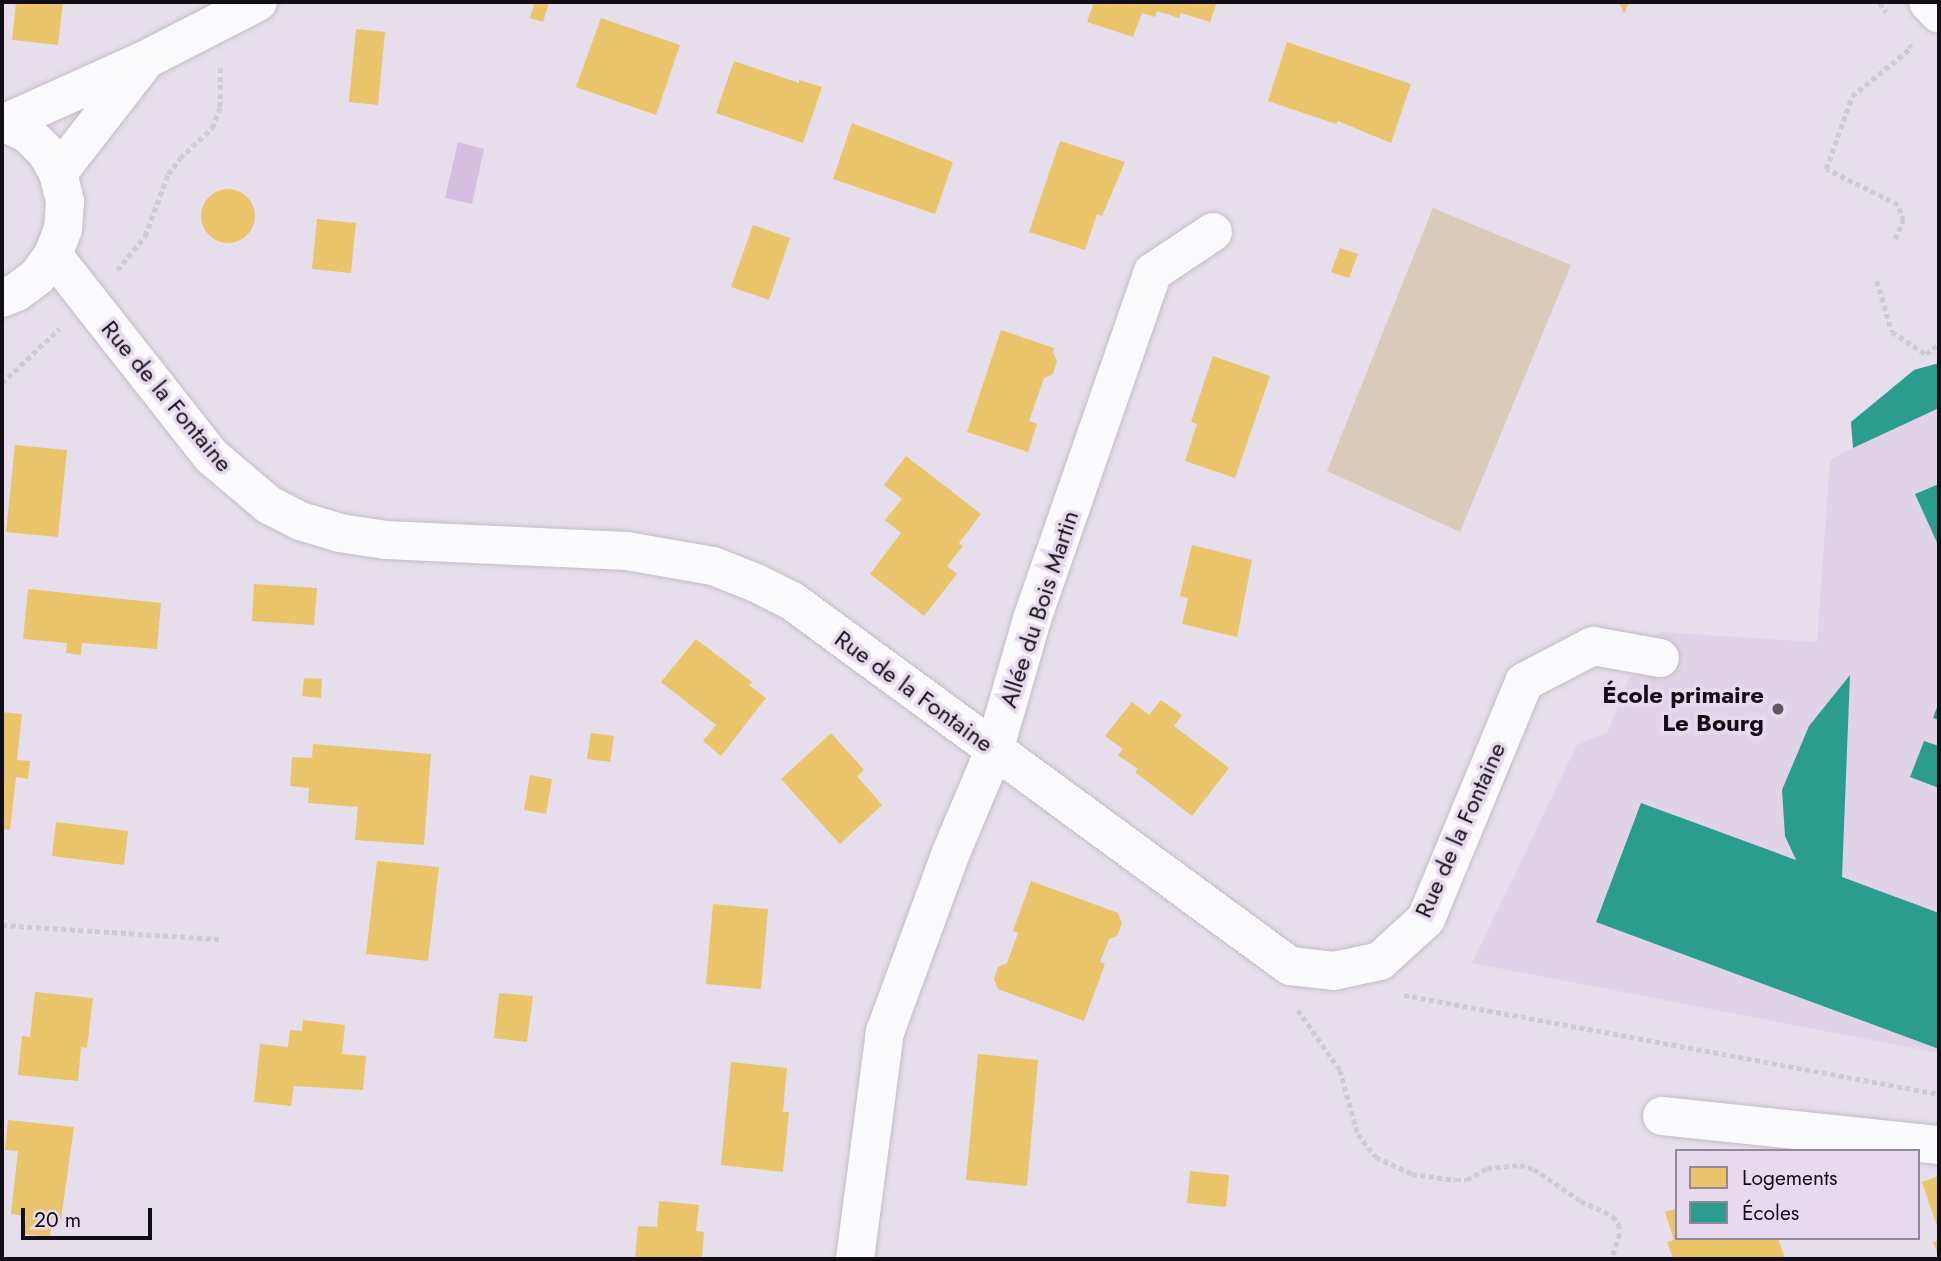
<!DOCTYPE html>
<meta charset="utf-8">
<style>
body{margin:0}
#map{position:relative;width:1941px;height:1261px;overflow:hidden;background:#e6deea;font-family:Jost,sans-serif}
div>[style]{position:absolute}
.built>*{inset:0;background:#e0d3e7}
.green>*{inset:0;background:#dacab9}
.water>*{inset:0;background:#d6bee1}
.homes>*{inset:0;background:#e9c46a}
.round{border-radius:50%}
.schools>*{inset:0;background:#2a9d8f}
.path>*{height:4.5px;margin-top:-2.25px;transform-origin:0;background:repeating-linear-gradient(90deg,#cdcbce 0 5px,transparent 0 8.5px)}
.roads{filter:drop-shadow(0 0 2px #c2bcc5) drop-shadow(0 0 2px #c2bcc5)}
.minor>*{height:38px;margin:-19px;padding:0 19px;transform-origin:19px;border-radius:19px;background:#fbfafc}
.dots>*{width:19px;height:19px;translate:-50% -50%;box-sizing:border-box;border:4px solid #e7daee;border-radius:50%}
span{translate:-50% -50%;white-space:nowrap;text-align:center;line-height:1.15;-webkit-text-stroke:7px #e7daee;paint-order:stroke}
.street-label{font-size:24px;color:#130e15}
.poi-label{font-size:24px;color:#130e15;font-weight:700}
.right{translate:-100% -50%;text-align:right}
.frame{position:absolute;inset:0;border:4px solid #130e15;pointer-events:none}
.legend{position:absolute;left:1675px;top:1149px;width:245px;height:91px;box-sizing:border-box;background:#e7daee;border:2px solid #928897;margin:0;padding:9px 12px;list-style:none;font-size:21px;color:#130e15}
.legend li{display:flex;align-items:center;gap:14px;height:35px}
.legend b{width:35px;border:2px solid #928897}
.scale{position:absolute;left:21px;top:1208px;width:131px;height:32px;box-sizing:border-box;border:4px solid #130e15;border-top:0;padding-left:9px;font-size:21px;line-height:24px;white-space:nowrap;color:#130e15;-webkit-text-stroke:5px #e7daee;paint-order:stroke}
</style>
<div id="map">
<div class="built">
<i style="clip-path:polygon(1939px 363px,1939px 1053px,1472px 963px,1577px 745px,1607px 733px,1626px 684px,1661px 632px,1817px 642px,1830px 460px,1853px 448px,1851px 422px,1914px 370px)"></i>
</div>
<div class="green">
<i style="clip-path:polygon(1433px 208px,1571px 265px,1460px 532px,1327px 471px)"></i>
</div>
<div class="water">
<i style="clip-path:polygon(458px 142px,484px 149px,472px 204px,445px 198px)"></i>
</div>
<div class="homes">
<i style="clip-path:polygon(16px 2px,63px 2px,58px 45px,12px 40px)"></i>
<i style="clip-path:polygon(535px 2px,549px 2px,543px 22px,530px 18px)"></i>
<i style="clip-path:polygon(1094px 2px,1217px 2px,1210px 22px,1181px 13px,1179px 18px,1157px 11px,1155px 17px,1142px 13px,1133px 37px,1087px 22px)"></i>
<i style="clip-path:polygon(1619px 2px,1629px 2px,1624px 14px)"></i>
<i style="clip-path:polygon(601px 18px,680px 45px,656px 115px,576px 87px)"></i>
<i style="clip-path:polygon(356px 29px,385px 32px,378px 105px,349px 102px)"></i>
<i style="clip-path:polygon(1287px 42px,1411px 84px,1391px 143px,1338px 121px,1336px 124px,1268px 101px)"></i>
<i style="clip-path:polygon(734px 61px,799px 83px,799px 80px,822px 87px,803px 143px,716px 113px)"></i>
<i style="clip-path:polygon(852px 123px,953px 162px,935px 214px,833px 179px)"></i>
<i style="clip-path:polygon(1060px 141px,1125px 162px,1102px 216px,1097px 214px,1085px 250px,1029px 232px)"></i>
<i class="round" style="left:201px;top:189px;width:54px;height:54px"></i>
<i style="clip-path:polygon(317px 219px,356px 223px,351px 273px,312px 269px)"></i>
<i style="clip-path:polygon(753px 225px,790px 238px,769px 300px,731px 287px)"></i>
<i style="clip-path:polygon(1340px 248px,1358px 254px,1349px 278px,1331px 272px)"></i>
<i style="clip-path:polygon(1001px 330px,1054px 348px,1053px 352px,1057px 361px,1053px 374px,1044px 378px,1029px 421px,1037px 424px,1028px 452px,967px 432px)"></i>
<i style="clip-path:polygon(1213px 356px,1270px 376px,1235px 478px,1185px 461px,1197px 424px,1191px 422px)"></i>
<i style="clip-path:polygon(15px 445px,67px 450px,58px 537px,6px 532px)"></i>
<i style="clip-path:polygon(906px 456px,981px 514px,959px 543px,963px 546px,947px 566px,957px 574px,924px 616px,870px 574px,901px 533px,885px 520px,902px 499px,884px 485px)"></i>
<i style="clip-path:polygon(1192px 545px,1252px 560px,1237px 637px,1182px 624px,1188px 598px,1180px 596px)"></i>
<i style="clip-path:polygon(254px 584px,317px 588px,314px 625px,252px 621px)"></i>
<i style="clip-path:polygon(28px 589px,161px 603px,157px 649px,82px 643px,81px 655px,66px 653px,67px 643px,23px 639px)"></i>
<i style="clip-path:polygon(696px 639px,752px 682px,749px 685px,766px 698px,721px 756px,703px 741px,716px 725px,661px 682px)"></i>
<i style="clip-path:polygon(304px 678px,322px 679px,321px 698px,302px 696px)"></i>
<i style="clip-path:polygon(1161px 700px,1182px 715px,1174px 726px,1229px 768px,1192px 816px,1135px 772px,1138px 769px,1118px 755px,1123px 749px,1105px 736px,1132px 702px,1149px 715px)"></i>
<i style="clip-path:polygon(2px 712px,22px 714px,17px 760px,30px 761px,28px 779px,16px 777px,10px 830px,2px 829px)"></i>
<i style="clip-path:polygon(591px 733px,614px 736px,610px 762px,587px 759px)"></i>
<i style="clip-path:polygon(831px 733px,864px 770px,857px 776px,882px 805px,840px 844px,781px 779px)"></i>
<i style="clip-path:polygon(313px 744px,431px 754px,424px 845px,355px 840px,358px 807px,308px 803px,309px 788px,290px 786px,292px 757px,312px 758px)"></i>
<i style="clip-path:polygon(530px 775px,552px 779px,546px 814px,524px 810px)"></i>
<i style="clip-path:polygon(56px 822px,128px 831px,124px 865px,52px 856px)"></i>
<i style="clip-path:polygon(377px 861px,439px 867px,428px 961px,366px 954px)"></i>
<i style="clip-path:polygon(1031px 881px,1118px 913px,1122px 923px,1117px 936px,1109px 939px,1100px 962px,1105px 964px,1084px 1021px,998px 989px,994px 979px,998px 967px,1007px 963px,1018px 933px,1013px 931px)"></i>
<i style="clip-path:polygon(713px 904px,768px 909px,761px 989px,706px 984px)"></i>
<i style="clip-path:polygon(35px 992px,93px 998px,87px 1048px,81px 1047px,78px 1081px,18px 1075px,22px 1036px,30px 1037px)"></i>
<i style="clip-path:polygon(499px 993px,533px 996px,527px 1042px,494px 1038px)"></i>
<i style="clip-path:polygon(303px 1020px,345px 1025px,342px 1054px,366px 1056px,363px 1090px,294px 1086px,291px 1106px,254px 1102px,260px 1044px,288px 1047px,290px 1030px,302px 1031px)"></i>
<i style="clip-path:polygon(978px 1054px,1038px 1060px,1027px 1186px,966px 1180px)"></i>
<i style="clip-path:polygon(731px 1062px,787px 1068px,783px 1112px,789px 1112px,783px 1172px,721px 1165px)"></i>
<i style="clip-path:polygon(8px 1120px,74px 1127px,61px 1219px,52px 1218px,50px 1237px,24px 1234px,26px 1216px,11px 1214px,18px 1151px,5px 1150px)"></i>
<i style="clip-path:polygon(1190px 1171px,1229px 1175px,1226px 1207px,1187px 1203px)"></i>
<i style="clip-path:polygon(1939px 1176px,1939px 1232px,1922px 1182px)"></i>
<i style="clip-path:polygon(659px 1201px,699px 1205px,696px 1231px,704px 1232px,702px 1259px,635px 1259px,638px 1226px,657px 1227px)"></i>
<i style="clip-path:polygon(1677px 1208px,1677px 1238px,1778px 1238px,1785px 1259px,1673px 1259px,1667px 1242px,1674px 1240px,1665px 1212px)"></i>
<i style="clip-path:polygon(1939px 1240px,1939px 1258px,1933px 1242px)"></i>
</div>
<div class="schools">
<i style="clip-path:polygon(1939px 363px,1939px 408px,1853px 448px,1851px 422px,1914px 370px)"></i>
<i style="clip-path:polygon(1939px 484px,1939px 547px,1915px 494px)"></i>
<i style="clip-path:polygon(1850px 675px,1842px 877px,1939px 913px,1939px 1049px,1596px 922px,1641px 803px,1796px 860px,1785px 836px,1782px 790px,1809px 726px)"></i>
<i style="clip-path:polygon(1939px 702px,1939px 720px,1933px 718px)"></i>
<i style="clip-path:polygon(1924px 741px,1939px 746px,1939px 788px,1910px 777px)"></i>
</div>
<div class="path">
<i style="left:1882px;top:2px;width:2px;rotate:153deg"></i>
<i style="left:1880px;top:3px;width:11px;rotate:56deg"></i>
<i style="left:1895px;top:239px;width:20px;rotate:-66deg"></i>
<i style="left:1903px;top:221px;width:17px;rotate:-107deg"></i>
<i style="left:1898px;top:205px;width:80px;rotate:-153.4deg"></i>
<i style="left:1826px;top:169px;width:77px;rotate:-70.4deg"></i>
<i style="left:1852px;top:96px;width:76px;rotate:-39.1deg"></i>
<i style="left:1911px;top:48px;width:4px;rotate:-124deg"></i>
<i style="left:117px;top:270px;width:44px;rotate:-50.5deg"></i>
<i style="left:145px;top:236px;width:66px;rotate:-69.6deg"></i>
<i style="left:168px;top:174px;width:20px;rotate:-53deg"></i>
<i style="left:180px;top:158px;width:44px;rotate:-43.2deg"></i>
<i style="left:212px;top:128px;width:22px;rotate:-69deg"></i>
<i style="left:220px;top:107px;width:39px;rotate:-90deg"></i>
<i style="left:1877px;top:281px;width:53px;rotate:73.6deg"></i>
<i style="left:1892px;top:332px;width:40px;rotate:32.9deg"></i>
<i style="left:1926px;top:354px;width:16px;rotate:-38deg"></i>
<i style="left:2px;top:383px;width:79px;rotate:-43.5deg"></i>
<i style="left:2px;top:925px;width:219px;rotate:3.7deg"></i>
<i style="left:1404px;top:995px;width:544px;rotate:10.48deg"></i>
<i style="left:1298px;top:1010px;width:73px;rotate:55deg"></i>
<i style="left:1340px;top:1070px;width:66px;rotate:74.3deg"></i>
<i style="left:1358px;top:1134px;width:29px;rotate:52deg"></i>
<i style="left:1376px;top:1157px;width:40px;rotate:25deg"></i>
<i style="left:1412px;top:1174px;width:44px;rotate:7.8deg"></i>
<i style="left:1456px;top:1180px;width:11px"></i>
<i style="left:1467px;top:1180px;width:23px;rotate:-31deg"></i>
<i style="left:1487px;top:1168px;width:33px;rotate:-5deg"></i>
<i style="left:1520px;top:1165px;width:15px;rotate:16deg"></i>
<i style="left:1534px;top:1169px;width:57px;rotate:34.2deg"></i>
<i style="left:1581px;top:1201px;width:35px;rotate:25deg"></i>
<i style="left:1613px;top:1216px;width:10px;rotate:53deg"></i>
<i style="left:1619px;top:1224px;width:10px;rotate:84deg"></i>
<i style="left:1620px;top:1234px;width:26px;rotate:108deg"></i>
</div>
<div class="roads">
<div class="minor">
<i style="left:1928px;top:2px;width:16px;rotate:47deg"></i>
<i style="left:2px;top:121px;width:29px;rotate:27deg"></i>
<i style="left:28px;top:134px;width:25px;rotate:45deg"></i>
<i style="left:46px;top:152px;width:24px;rotate:60deg"></i>
<i style="left:58px;top:173px;width:29px;rotate:76deg"></i>
<i style="left:65px;top:201px;width:28px;rotate:94deg"></i>
<i style="left:63px;top:229px;width:28px;rotate:111deg"></i>
<i style="left:53px;top:255px;width:26px;rotate:126deg"></i>
<i style="left:38px;top:276px;width:26px;rotate:143deg"></i>
<i style="left:17px;top:292px;width:16px;rotate:158deg"></i>
<i style="left:7px;top:122px;width:151px;rotate:-24.2deg"></i>
<i style="left:145px;top:60px;width:127px;rotate:-27.2deg"></i>
<i style="left:58px;top:173px;width:137px;rotate:-52.1deg"></i>
<i style="left:53px;top:255px;width:256px;rotate:51.8deg"></i>
<i style="left:211px;top:456px;width:76px;rotate:40.2deg"></i>
<i style="left:269px;top:505px;width:35px;rotate:27deg"></i>
<i style="left:300px;top:521px;width:42px;rotate:16.7deg"></i>
<i style="left:340px;top:533px;width:47px;rotate:8.7deg"></i>
<i style="left:386px;top:540px;width:241px;rotate:2.6deg"></i>
<i style="left:627px;top:551px;width:87px;rotate:9.9deg"></i>
<i style="left:713px;top:566px;width:46px;rotate:21.6deg"></i>
<i style="left:756px;top:583px;width:40px;rotate:26.6deg"></i>
<i style="left:792px;top:601px;width:617px;rotate:36.24deg"></i>
<i style="left:1290px;top:966px;width:44px;rotate:6.5deg"></i>
<i style="left:1334px;top:971px;width:47px;rotate:-12.3deg"></i>
<i style="left:1380px;top:961px;width:62px;rotate:-42.4deg"></i>
<i style="left:1426px;top:919px;width:256px;rotate:-67.5deg"></i>
<i style="left:1524px;top:682px;width:78px;rotate:-27.6deg"></i>
<i style="left:1593px;top:646px;width:68px;rotate:10.2deg"></i>
<i style="left:1662px;top:1116px;width:279px;rotate:6deg"></i>
<i style="left:855px;top:1259px;width:229px;rotate:-82.5deg"></i>
<i style="left:885px;top:1032px;width:189px;rotate:-69.8deg"></i>
<i style="left:950px;top:855px;width:113px;rotate:-67.1deg"></i>
<i style="left:994px;top:751px;width:137px;rotate:-73.9deg"></i>
<i style="left:1032px;top:619px;width:367px;rotate:-70.8deg"></i>
<i style="left:1153px;top:272px;width:72px;rotate:-33.7deg"></i>
</div>
</div>
<div class="dots">
<i style="left:1778px;top:709px;background:#5d5760"></i>
</div>
<div class="street-label">
<span style="left:167px;top:396px;rotate:50deg">Rue de la Fontaine</span>
<span style="left:1039px;top:609px;rotate:-72deg">Allée du Bois Martin</span>
<span style="left:914px;top:691px;rotate:36deg">Rue de la Fontaine</span>
<span style="left:1460px;top:830px;rotate:-66deg">Rue de la Fontaine</span>
</div>
<div class="poi-label">
<span class="right" style="left:1764px;top:709px">École primaire<br>Le Bourg</span>
</div>
<div class="frame"></div>
<ul class="legend">
<li><b style="height:19px;background:#e9c46a"></b>Logements</li>
<li><b style="height:19px;background:#2a9d8f"></b>Écoles</li>
</ul>
<div class="scale">20 m</div>
</div>
